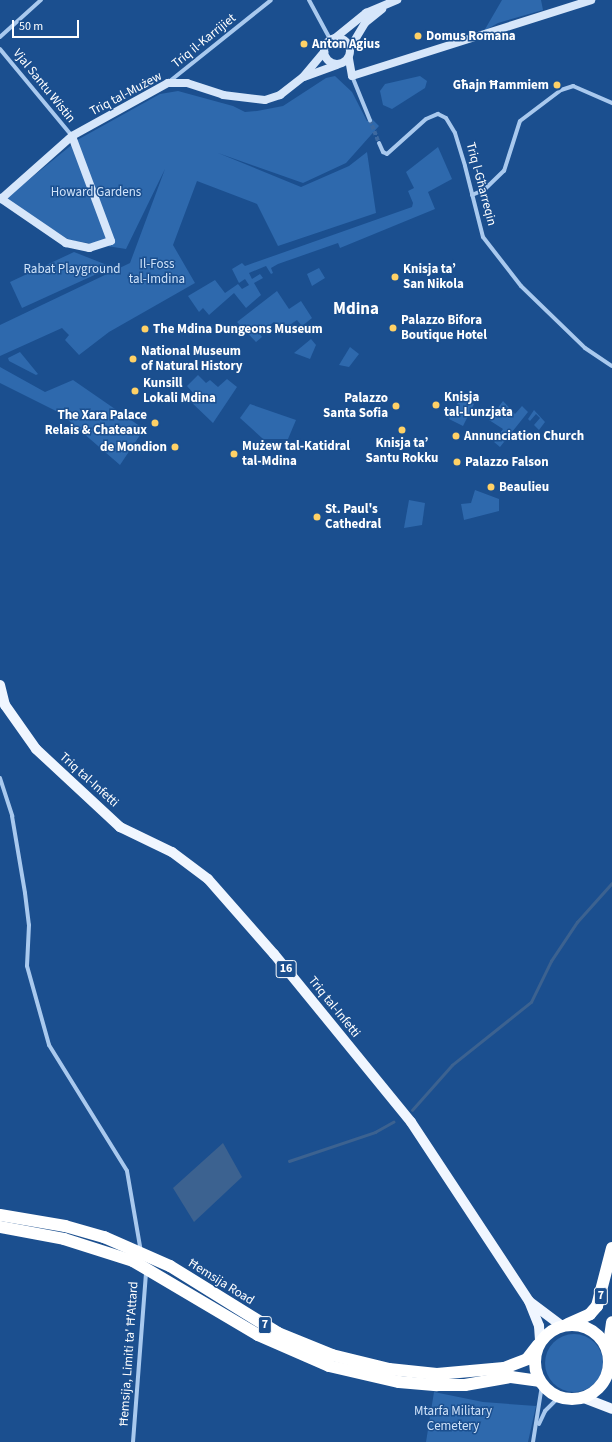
<!DOCTYPE html>
<meta charset="utf-8">
<style>
body{margin:0}
#map{position:relative;width:612px;height:1442px;overflow:hidden;background:#1b4f8f;font-family:"Source Sans 3",sans-serif}
div>[style]{position:absolute}
.green>*{inset:0;background:#2e69ad}
.round{border-radius:50%}
.water>*{inset:0;background:#3c6290}
.stream>*{height:2.5px;margin:-1.25px;padding:0 1.25px;transform-origin:1.25px;border-radius:1.25px;background:#3c6290}
.street-tunnel>*{height:4px;margin-top:-2px;transform-origin:0;background:repeating-linear-gradient(90deg,#3d69a0 0 4px,transparent 0 6px)}
.street>*{height:4px;margin:-2px;padding:0 2px;transform-origin:2px;border-radius:2px;background:#a9c9ee}
.secondary>*{height:8px;margin:-4px;padding:0 4px;transform-origin:4px;border-radius:4px;background:#d6e6fa}
.secondary>.ring{margin:-4px;padding:0;box-sizing:content-box;background:none;border:8px solid #d6e6fa;border-radius:50%}
.primary>*{height:10px;margin:-5px;padding:0 5px;transform-origin:5px;border-radius:5px;background:#f0f6ff}
.highway>*{height:12px;margin:-6px;padding:0 6px;transform-origin:6px;border-radius:6px;background:#fff}
.highway>.ring{margin:-6px;padding:0;box-sizing:content-box;background:none;border:12px solid #fff;border-radius:50%}
.dots>*{width:11px;height:11px;translate:-50% -50%;box-sizing:border-box;border:2px solid #1b4f8f;border-radius:50%}
span{translate:-50% -50%;white-space:nowrap;text-align:center;line-height:1.15;-webkit-text-stroke:3px #1b4f8f;paint-order:stroke}
.shield-label span{padding:1px 3px;background:#1b4f8f;border:1px solid;border-radius:3px;-webkit-text-stroke-width:0}
.shield-label{font-size:12px;color:#fff;font-weight:700}
.poi-label{font-size:13px;color:#fff;font-weight:700}
.left{translate:0 -50%;text-align:left}
.right{translate:-100% -50%;text-align:right}
.street-label{font-size:13px;color:#fff}
.park-label{font-size:13px;color:#cfe3fa}
.district-label{font-size:17px;color:#fff;font-weight:700}
.scale{position:absolute;left:12px;top:20px;width:67px;height:18px;box-sizing:border-box;border:2px solid #fff;border-top:0;padding-left:5px;font-size:12px;line-height:14px;white-space:nowrap;color:#fff;-webkit-text-stroke:3px #1b4f8f;paint-order:stroke}
</style>
<div id="map">
<div class="green">
<i style="clip-path:polygon(502px 0,541px 0,543px 10px,498px 23px,484px 31px)"></i>
<i style="clip-path:polygon(335px 76px,352px 92px,367px 121px,372px 119px,379px 126px,346px 163px,303px 183px,218px 153px,301px 187px,349px 166px,367px 152px,376px 213px,278px 246px,257px 204px,197px 181px,173px 245px,195px 283px,109px 332px,79px 355px,65px 340px,69px 335px,62px 328px,0 356px,0 325px,130px 263px,165px 169px,126px 249px,69px 240px,5px 199px,79px 139px,160px 94px,178px 91px,233px 106px,245px 112px,257px 111px,283px 106px,326px 78px)"></i>
<i style="clip-path:polygon(420px 76px,427px 81px,425px 88px,392px 109px,383px 105px,380px 91px,385px 84px)"></i>
<i style="clip-path:polygon(438px 147px,452px 179px,428px 192px,435px 209px,340px 248px,338px 243px,278px 264px,271px 268px,273px 273px,271px 274px,266px 266px,249px 273px,252px 279px,260px 274px,263px 278px,254px 283px,261px 295px,246px 308px,234px 293px,209px 315px,203px 308px,199px 312px,188px 296px,215px 280px,225px 293px,238px 284px,242px 289px,249px 285px,245px 279px,239px 283px,232px 269px,242px 263px,245px 266px,412px 207px,413px 203px,408px 191px,414px 188px,406px 172px)"></i>
<i style="clip-path:polygon(74px 252px,112px 267px,22px 308px,10px 282px)"></i>
<i style="clip-path:polygon(319px 268px,325px 278px,312px 286px,307px 274px)"></i>
<i style="clip-path:polygon(277px 291px,289px 309px,301px 301px,312px 318px,302px 326px,297px 320px,281px 331px,274px 322px,259px 333px,262px 337px,256px 342px,237px 322px)"></i>
<i style="clip-path:polygon(311px 339px,316px 345px,310px 359px,294px 353px)"></i>
<i style="clip-path:polygon(350px 347px,359px 354px,349px 367px,339px 365px)"></i>
<i style="clip-path:polygon(20px 352px,38px 374px,36px 375px,9px 361px,8px 358px)"></i>
<i style="clip-path:polygon(0 367px,45px 392px,73px 380px,144px 429px,120px 465px,60px 413px,0 383px)"></i>
<i style="clip-path:polygon(198px 375px,206px 383px,210px 380px,218px 387px,227px 379px,237px 387px,213px 423px,188px 399px,194px 394px,187px 386px)"></i>
<i style="clip-path:polygon(461px 397px,474px 404px,463px 426px,449px 419px)"></i>
<i style="clip-path:polygon(503px 401px,515px 414px,522px 406px,528px 412px,500px 447px,494px 442px,503px 429px,489px 420px)"></i>
<i style="clip-path:polygon(250px 404px,296px 420px,288px 439px,263px 439px,240px 418px)"></i>
<i style="clip-path:polygon(534px 410px,545px 422px,539px 430px,534px 425px,540px 418px,536px 414px,530px 421px,528px 419px)"></i>
<i style="clip-path:polygon(475px 490px,499px 499px,499px 511px,464px 520px,461px 504px,471px 503px)"></i>
<i style="clip-path:polygon(409px 500px,425px 503px,422px 525px,404px 528px)"></i>
<i class="round" style="left:545px;top:1334px;width:58px;height:58px"></i>
<i style="clip-path:polygon(434px 1392px,483px 1402px,536px 1406px,528px 1442px,426px 1442px)"></i>
</div>
<div class="water">
<i style="clip-path:polygon(223px 1143px,242px 1177px,194px 1222px,173px 1188px)"></i>
</div>
<div class="stream">
<i style="left:412px;top:1110px;width:60px;rotate:-48.4deg"></i>
<i style="left:452px;top:1065px;width:101px;rotate:-38.6deg"></i>
<i style="left:531px;top:1002px;width:46px;rotate:-64deg"></i>
<i style="left:551px;top:961px;width:47px;rotate:-56.3deg"></i>
<i style="left:577px;top:922px;width:52px;rotate:-48.1deg"></i>
<i style="left:289px;top:1161px;width:91px;rotate:-18.6deg"></i>
<i style="left:375px;top:1132px;width:21px;rotate:-29deg"></i>
</div>
<div class="street-tunnel">
<i style="left:370px;top:120px;width:25px;rotate:69deg"></i>
</div>
<div class="street">
<i style="left:309px;top:0;width:44px;rotate:61.7deg"></i>
<i style="left:0;top:37px;width:55px;rotate:-42.1deg"></i>
<i style="left:0;top:49px;width:113px;rotate:50.4deg"></i>
<i style="left:352px;top:76px;width:48px;rotate:67.8deg"></i>
<i style="left:170px;top:81px;width:129px;rotate:-38.7deg"></i>
<i style="left:379px;top:143px;width:10px;rotate:66deg"></i>
<i style="left:383px;top:152px;width:4px;rotate:27deg"></i>
<i style="left:387px;top:154px;width:52px;rotate:-41.9deg"></i>
<i style="left:426px;top:119px;width:13px;rotate:-23deg"></i>
<i style="left:438px;top:114px;width:9px;rotate:27deg"></i>
<i style="left:446px;top:118px;width:17px;rotate:59deg"></i>
<i style="left:455px;top:133px;width:34px;rotate:73deg"></i>
<i style="left:465px;top:166px;width:73px;rotate:75.8deg"></i>
<i style="left:483px;top:237px;width:62px;rotate:52.2deg"></i>
<i style="left:521px;top:286px;width:89px;rotate:44.1deg"></i>
<i style="left:585px;top:348px;width:32px;rotate:34deg"></i>
<i style="left:472px;top:195px;width:13px;rotate:-23deg"></i>
<i style="left:484px;top:190px;width:28px;rotate:-44deg"></i>
<i style="left:504px;top:171px;width:52px;rotate:-72.3deg"></i>
<i style="left:520px;top:121px;width:51px;rotate:-37.1deg"></i>
<i style="left:561px;top:90px;width:13px;rotate:-18deg"></i>
<i style="left:573px;top:86px;width:43px;rotate:23.6deg"></i>
<i style="left:0;top:778px;width:40px;rotate:72deg"></i>
<i style="left:12px;top:816px;width:78px;rotate:80.4deg"></i>
<i style="left:25px;top:893px;width:32px;rotate:83deg"></i>
<i style="left:29px;top:925px;width:41px;rotate:92.8deg"></i>
<i style="left:27px;top:966px;width:82px;rotate:74.4deg"></i>
<i style="left:49px;top:1045px;width:148px;rotate:58.2deg"></i>
<i style="left:127px;top:1171px;width:82px;rotate:80.2deg"></i>
<i style="left:539px;top:1424px;width:14px;rotate:-65deg"></i>
<i style="left:545px;top:1411px;width:20px;rotate:-45deg"></i>
<i style="left:133px;top:1442px;width:170px;rotate:-85.6deg"></i>
<i style="left:533px;top:1442px;width:58px;rotate:-81deg"></i>
</div>
<div class="secondary">
<i class="ring" style="left:324px;top:38px;width:18px;height:18px"></i>
<i style="left:335px;top:38px;width:40px;rotate:-39deg"></i>
<i style="left:366px;top:13px;width:34px;rotate:-23deg"></i>
<i style="left:350px;top:48px;width:29px;rotate:-59deg"></i>
<i style="left:365px;top:23px;width:22px;rotate:-39deg"></i>
<i style="left:349px;top:59px;width:17px;rotate:80deg"></i>
<i style="left:352px;top:76px;width:251px;rotate:-17.6deg"></i>
<i style="left:304px;top:77px;width:35px;rotate:-20deg"></i>
<i style="left:0;top:198px;width:80px;rotate:34.3deg"></i>
<i style="left:66px;top:243px;width:24px;rotate:12deg"></i>
<i style="left:89px;top:248px;width:23px;rotate:-18deg"></i>
<i style="left:111px;top:241px;width:112px;rotate:-110.4deg"></i>
<i style="left:1px;top:199px;width:95px;rotate:-41.6deg"></i>
<i style="left:72px;top:136px;width:110px;rotate:-28.9deg"></i>
<i style="left:168px;top:83px;width:19px"></i>
<i style="left:187px;top:83px;width:38px;rotate:18deg"></i>
<i style="left:223px;top:95px;width:42px;rotate:6.8deg"></i>
<i style="left:265px;top:100px;width:16px;rotate:-18deg"></i>
<i style="left:280px;top:95px;width:29px;rotate:-38deg"></i>
<i style="left:303px;top:77px;width:33px;rotate:-50deg"></i>
</div>
<div class="primary">
<i style="left:0;top:685px;width:21px;rotate:76deg"></i>
<i style="left:5px;top:705px;width:54px;rotate:54.8deg"></i>
<i style="left:36px;top:749px;width:115px;rotate:42.9deg"></i>
<i style="left:120px;top:827px;width:58px;rotate:25.7deg"></i>
<i style="left:172px;top:852px;width:45px;rotate:36.9deg"></i>
<i style="left:208px;top:879px;width:100px;rotate:48.7deg"></i>
<i style="left:274px;top:954px;width:217px;rotate:50.8deg"></i>
<i style="left:411px;top:1122px;width:214px;rotate:56.6deg"></i>
<i style="left:529px;top:1301px;width:27px;rotate:68deg"></i>
<i style="left:539px;top:1326px;width:16px;rotate:86deg"></i>
<i style="left:530px;top:1302px;width:40px;rotate:37deg"></i>
<i style="left:609px;top:1366px;width:4px;rotate:45deg"></i>
<i style="left:584px;top:1398px;width:30px;rotate:21deg"></i>
</div>
<div class="highway">
<i style="left:0;top:1215px;width:66px;rotate:9.6deg"></i>
<i style="left:65px;top:1226px;width:41px;rotate:15.8deg"></i>
<i style="left:104px;top:1237px;width:72px;rotate:23.7deg"></i>
<i style="left:170px;top:1266px;width:127px;rotate:31.8deg"></i>
<i style="left:278px;top:1333px;width:58px;rotate:22.2deg"></i>
<i style="left:332px;top:1355px;width:59px;rotate:13.8deg"></i>
<i style="left:389px;top:1369px;width:48px;rotate:5.9deg"></i>
<i style="left:437px;top:1374px;width:67px;rotate:-5.1deg"></i>
<i style="left:504px;top:1368px;width:25px;rotate:-21deg"></i>
<i style="left:527px;top:1359px;width:18px;rotate:-52deg"></i>
<i style="left:0;top:1227px;width:65px;rotate:10.6deg"></i>
<i style="left:64px;top:1239px;width:72px;rotate:17.7deg"></i>
<i style="left:133px;top:1261px;width:145px;rotate:30.6deg"></i>
<i style="left:258px;top:1335px;width:77px;rotate:23.6deg"></i>
<i style="left:329px;top:1366px;width:72px;rotate:12.9deg"></i>
<i style="left:399px;top:1382px;width:38px;rotate:5deg"></i>
<i style="left:437px;top:1385px;width:28px"></i>
<i style="left:465px;top:1385px;width:47px;rotate:-9.9deg"></i>
<i style="left:511px;top:1377px;width:28px;rotate:8deg"></i>
<i style="left:568px;top:1324px;width:24px;rotate:-24deg"></i>
<i style="left:590px;top:1314px;width:11px;rotate:-49deg"></i>
<i style="left:597px;top:1306px;width:60px;rotate:-75.5deg"></i>
<i class="ring" style="left:535px;top:1325px;width:62px;height:62px"></i>
<i style="left:608px;top:1351px;width:29px;rotate:-82deg"></i>
</div>
<div class="dots">
<i style="left:418px;top:36px;background:#ffd166"></i>
<i style="left:304px;top:44px;background:#ffd166"></i>
<i style="left:557px;top:85px;background:#ffd166"></i>
<i style="left:395px;top:277px;background:#ffd166"></i>
<i style="left:393px;top:328px;background:#ffd166"></i>
<i style="left:145px;top:329px;background:#ffd166"></i>
<i style="left:133px;top:359px;background:#ffd166"></i>
<i style="left:135px;top:391px;background:#ffd166"></i>
<i style="left:436px;top:405px;background:#ffd166"></i>
<i style="left:396px;top:406px;background:#ffd166"></i>
<i style="left:155px;top:423px;background:#ffd166"></i>
<i style="left:402px;top:430px;background:#ffd166"></i>
<i style="left:456px;top:436px;background:#ffd166"></i>
<i style="left:175px;top:447px;background:#ffd166"></i>
<i style="left:234px;top:454px;background:#ffd166"></i>
<i style="left:457px;top:462px;background:#ffd166"></i>
<i style="left:491px;top:487px;background:#ffd166"></i>
<i style="left:317px;top:517px;background:#ffd166"></i>
</div>
<div class="shield-label">
<span style="left:286px;top:969px">16</span>
<span style="left:601px;top:1296px">7</span>
<span style="left:265px;top:1325px">7</span>
</div>
<div class="poi-label">
<span class="left" style="left:426px;top:36px">Domus Romana</span>
<span class="left" style="left:312px;top:44px">Anton Agius</span>
<span class="right" style="left:549px;top:85px">Għajn Ħammiem</span>
<span class="left" style="left:403px;top:277px">Knisja ta’<br>San Nikola</span>
<span class="left" style="left:401px;top:328px">Palazzo Bifora<br>Boutique Hotel</span>
<span class="left" style="left:153px;top:329px">The Mdina Dungeons Museum</span>
<span class="left" style="left:141px;top:359px">National Museum<br>of Natural History</span>
<span class="left" style="left:143px;top:391px">Kunsill<br>Lokali Mdina</span>
<span class="left" style="left:444px;top:405px">Knisja<br>tal-Lunzjata</span>
<span class="right" style="left:388px;top:406px">Palazzo<br>Santa Sofia</span>
<span class="right" style="left:147px;top:423px">The Xara Palace<br>Relais &amp; Chateaux</span>
<span class="left" style="left:464px;top:436px">Annunciation Church</span>
<span style="left:402px;top:451px">Knisja ta’<br>Santu Rokku</span>
<span class="right" style="left:167px;top:447px">de Mondion</span>
<span class="left" style="left:242px;top:454px">Mużew tal-Katidral<br>tal-Mdina</span>
<span class="left" style="left:465px;top:462px">Palazzo Falson</span>
<span class="left" style="left:499px;top:487px">Beaulieu</span>
<span class="left" style="left:325px;top:517px">St. Paul's<br>Cathedral</span>
</div>
<div class="street-label">
<span style="left:204px;top:41px;rotate:-39deg">Triq il-Karrijiet</span>
<span style="left:44px;top:86px;rotate:51deg">Vjal Santu Wistin</span>
<span style="left:126px;top:94px;rotate:-28deg">Triq tal-Mużew</span>
<span style="left:481px;top:184px;rotate:75deg">Triq l-Għarreqin</span>
<span style="left:89px;top:780px;rotate:42deg">Triq tal-Infetti</span>
<span style="left:334px;top:1007px;rotate:51deg">Triq tal-Infetti</span>
<span style="left:221px;top:1282px;rotate:32deg">Ħemsija Road</span>
<span style="left:129px;top:1354px;rotate:-86deg">Ħemsija, Limiti ta' Ħ'Attard</span>
</div>
<div class="park-label">
<span style="left:96px;top:192px">Howard Gardens</span>
<span style="left:157px;top:272px">Il-Foss<br>tal-Imdina</span>
<span style="left:72px;top:269px">Rabat Playground</span>
<span style="left:453px;top:1419px">Mtarfa Military<br>Cemetery</span>
</div>
<div class="district-label">
<span style="left:356px;top:310px">Mdina</span>
</div>
<div class="scale">50 m</div>
</div>
